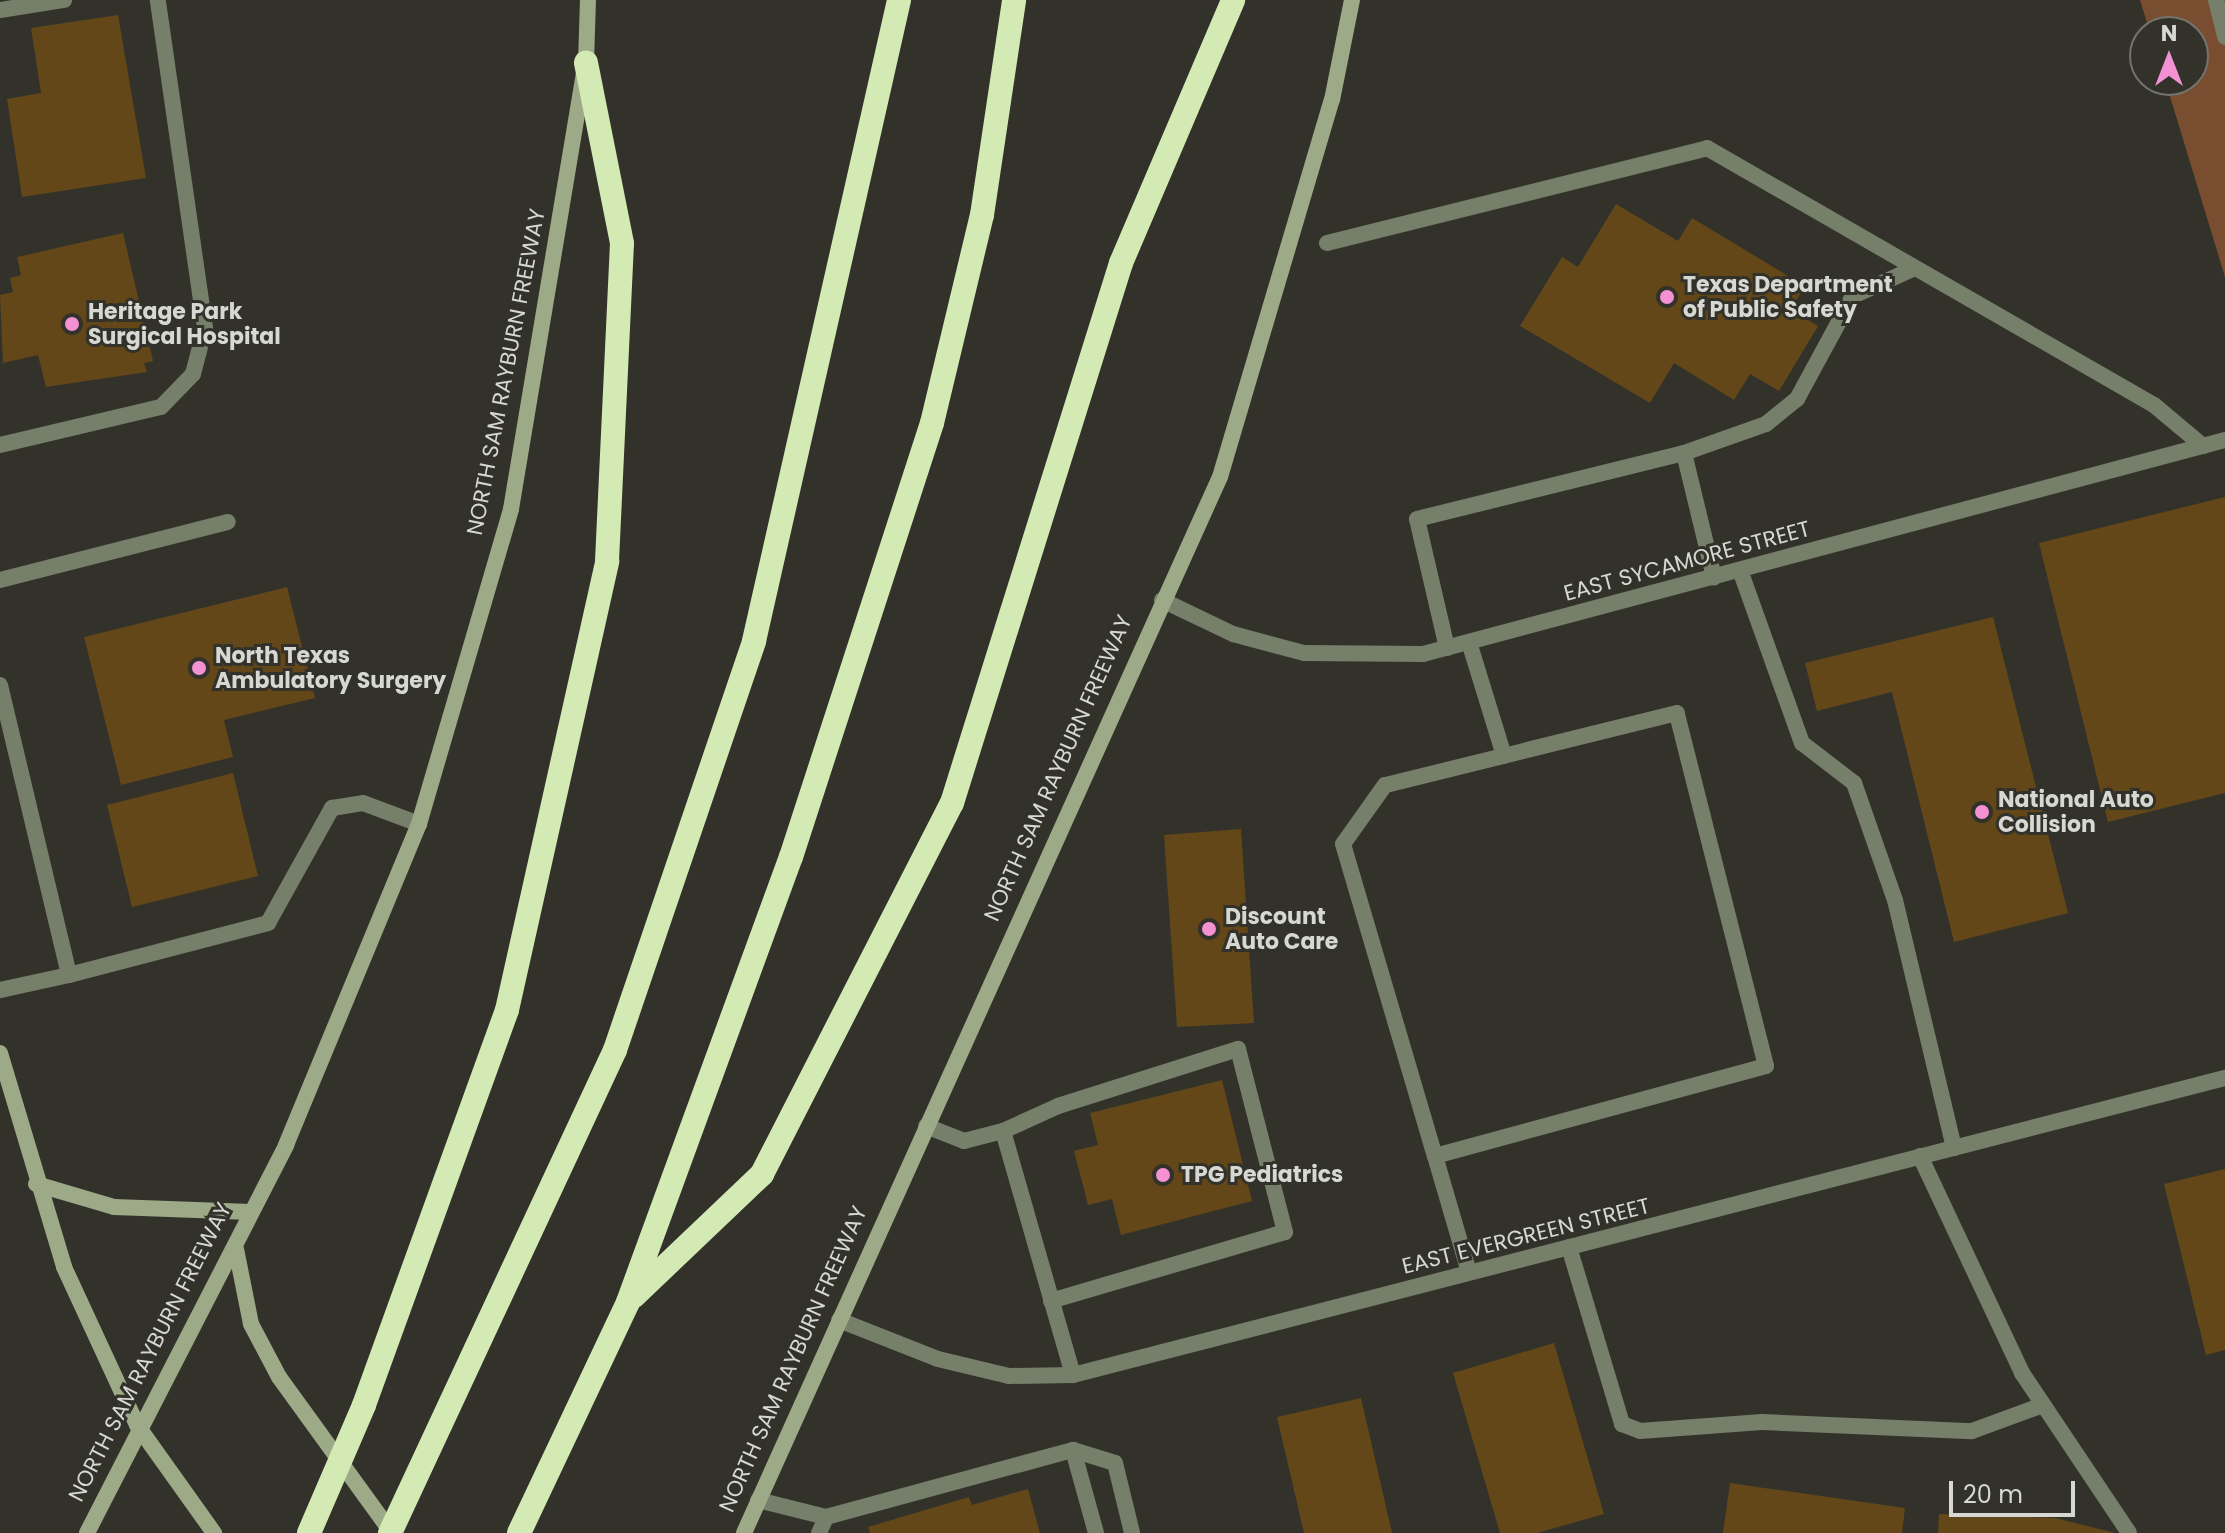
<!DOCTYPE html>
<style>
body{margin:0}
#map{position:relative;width:2225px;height:1533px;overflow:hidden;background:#32322b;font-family:Poppins,sans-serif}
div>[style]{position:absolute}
.forest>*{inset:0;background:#794d30}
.building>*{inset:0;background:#634718}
.service>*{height:16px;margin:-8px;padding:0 8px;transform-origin:8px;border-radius:8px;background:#767f6a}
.minor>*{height:16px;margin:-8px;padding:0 8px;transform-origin:8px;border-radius:8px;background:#767f6a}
.secondary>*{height:16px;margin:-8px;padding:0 8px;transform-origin:8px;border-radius:8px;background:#9caa88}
.motorway>*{height:24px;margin:-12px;padding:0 12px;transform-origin:12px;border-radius:12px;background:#d4eab5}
.dots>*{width:22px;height:22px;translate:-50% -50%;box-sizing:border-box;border:4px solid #32322b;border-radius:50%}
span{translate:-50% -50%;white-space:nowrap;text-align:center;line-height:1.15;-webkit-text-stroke:6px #32322b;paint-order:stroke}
.poi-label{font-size:22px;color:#d7d7d3;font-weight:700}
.left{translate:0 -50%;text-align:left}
.street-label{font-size:22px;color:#d7d7d3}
.north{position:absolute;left:2129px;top:16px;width:80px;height:80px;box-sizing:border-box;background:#32322b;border:2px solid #74746e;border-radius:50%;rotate:0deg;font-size:22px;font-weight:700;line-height:32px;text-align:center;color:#d7d7d3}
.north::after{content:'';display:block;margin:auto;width:28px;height:36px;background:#f491d3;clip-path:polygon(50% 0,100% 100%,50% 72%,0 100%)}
.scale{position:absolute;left:1949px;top:1481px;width:126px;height:36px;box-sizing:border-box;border:4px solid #d7d7d3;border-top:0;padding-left:10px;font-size:24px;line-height:28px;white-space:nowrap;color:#d7d7d3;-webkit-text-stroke:6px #32322b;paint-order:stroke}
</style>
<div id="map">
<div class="forest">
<i style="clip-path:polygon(2140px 0,2225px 0,2225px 277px,2165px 80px,2193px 80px,2193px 32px,2150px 32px)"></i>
</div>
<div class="building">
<i style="clip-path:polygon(118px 15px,146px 178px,22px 197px,7px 99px,41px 93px,31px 28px)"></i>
<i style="clip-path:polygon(1616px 204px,1678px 241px,1692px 218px,1805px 286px,1791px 309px,1818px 326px,1779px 391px,1750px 374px,1734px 400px,1674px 363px,1650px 403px,1520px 326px,1562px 257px,1578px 267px)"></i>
<i style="clip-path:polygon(123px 233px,153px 361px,144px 363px,147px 372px,46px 387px,38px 355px,3px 363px,0 295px,13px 292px,10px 278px,21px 275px,17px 257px)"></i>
<i style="clip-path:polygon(2225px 497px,2225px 793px,2108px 822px,2039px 543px)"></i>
<i style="clip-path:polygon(287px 587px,315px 698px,224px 720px,233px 757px,121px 785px,84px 637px)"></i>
<i style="clip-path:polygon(1993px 617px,2068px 913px,1954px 942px,1892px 692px,1817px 711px,1805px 663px)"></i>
<i style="clip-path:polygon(233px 773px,258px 876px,132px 907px,107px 805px)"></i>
<i style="clip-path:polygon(1241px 829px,1254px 1023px,1177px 1027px,1164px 835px)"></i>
<i style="clip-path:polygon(1222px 1080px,1252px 1201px,1121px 1235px,1112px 1199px,1088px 1205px,1074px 1151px,1098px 1145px,1090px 1113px)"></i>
<i style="clip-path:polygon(2225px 1169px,2225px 1350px,2206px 1355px,2164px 1184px)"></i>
<i style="clip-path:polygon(1554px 1343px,1604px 1514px,1537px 1533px,1500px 1533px,1453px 1373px)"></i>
<i style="clip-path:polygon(1361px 1398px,1392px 1533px,1304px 1533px,1277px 1417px)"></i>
<i style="clip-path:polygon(1730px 1483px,1905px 1508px,1902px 1533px,1723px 1533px)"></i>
<i style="clip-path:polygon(1028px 1489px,1040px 1533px,870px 1533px,868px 1527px,969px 1497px,972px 1505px)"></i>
<i style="clip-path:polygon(1939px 1514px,2055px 1518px,2115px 1533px,1938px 1533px)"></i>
</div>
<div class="service">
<i style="left:0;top:10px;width:65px;rotate:-8.9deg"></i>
<i style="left:1327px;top:243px;width:392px;rotate:-14deg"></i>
<i style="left:1707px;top:148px;width:516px;rotate:29.9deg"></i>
<i style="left:2154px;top:405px;width:64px;rotate:39.9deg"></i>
<i style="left:0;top:445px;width:165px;rotate:-13.3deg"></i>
<i style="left:161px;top:407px;width:46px;rotate:-45.9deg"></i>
<i style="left:193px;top:374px;width:48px;rotate:-75.4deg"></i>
<i style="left:205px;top:328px;width:331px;rotate:-98.2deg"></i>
<i style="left:1684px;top:453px;width:128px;rotate:76.4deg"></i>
<i style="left:1740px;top:570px;width:184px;rotate:70.3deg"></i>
<i style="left:1802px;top:743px;width:66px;rotate:37.6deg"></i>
<i style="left:1854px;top:783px;width:124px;rotate:70.7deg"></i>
<i style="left:1895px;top:900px;width:255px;rotate:76.6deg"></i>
<i style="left:0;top:580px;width:235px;rotate:-14.3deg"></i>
<i style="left:1469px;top:642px;width:119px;rotate:72.9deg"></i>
<i style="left:1447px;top:648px;width:132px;rotate:-103.1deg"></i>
<i style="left:1417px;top:519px;width:275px;rotate:-13.9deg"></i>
<i style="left:1684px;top:453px;width:87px;rotate:-19.5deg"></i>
<i style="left:1766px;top:424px;width:40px;rotate:-39deg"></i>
<i style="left:1797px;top:399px;width:117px;rotate:-61.5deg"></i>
<i style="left:1853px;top:296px;width:68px;rotate:-24.3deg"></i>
<i style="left:0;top:685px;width:298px;rotate:76.6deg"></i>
<i style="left:69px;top:975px;width:71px;rotate:167.7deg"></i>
<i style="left:69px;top:975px;width:206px;rotate:-14.6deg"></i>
<i style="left:268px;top:923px;width:132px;rotate:-60.9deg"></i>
<i style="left:332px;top:808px;width:31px;rotate:-9deg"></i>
<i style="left:363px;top:803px;width:60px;rotate:20.6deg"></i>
<i style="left:926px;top:1126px;width:41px;rotate:21.5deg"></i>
<i style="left:964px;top:1141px;width:40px;rotate:-14.4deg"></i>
<i style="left:1003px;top:1131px;width:254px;rotate:74deg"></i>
<i style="left:1003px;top:1131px;width:60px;rotate:-24.4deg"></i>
<i style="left:1058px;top:1106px;width:189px;rotate:-17.6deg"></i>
<i style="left:1238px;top:1049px;width:189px;rotate:75.6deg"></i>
<i style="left:1285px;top:1232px;width:244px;rotate:163.6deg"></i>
<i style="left:1435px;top:1156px;width:343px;rotate:-15.2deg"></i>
<i style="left:1766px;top:1066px;width:364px;rotate:-104.2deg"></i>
<i style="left:1677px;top:713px;width:301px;rotate:166.1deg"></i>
<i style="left:1385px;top:785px;width:72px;rotate:125.4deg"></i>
<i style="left:1343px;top:844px;width:325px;rotate:73.6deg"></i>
<i style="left:1435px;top:1156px;width:121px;rotate:73.7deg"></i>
<i style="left:1920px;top:1156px;width:240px;rotate:64.8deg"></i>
<i style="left:2022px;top:1373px;width:192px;rotate:56.2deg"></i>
<i style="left:1569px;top:1247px;width:185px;rotate:73.3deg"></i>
<i style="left:1622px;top:1424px;width:19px;rotate:21deg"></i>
<i style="left:1640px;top:1431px;width:122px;rotate:-4.2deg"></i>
<i style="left:1762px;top:1422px;width:210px;rotate:2.5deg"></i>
<i style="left:1972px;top:1431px;width:76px;rotate:-20.1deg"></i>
<i style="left:1073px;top:1450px;width:44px;rotate:17.2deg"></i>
<i style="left:1115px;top:1463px;width:72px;rotate:76.3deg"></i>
<i style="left:758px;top:1500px;width:70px;rotate:14deg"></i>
<i style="left:826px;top:1517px;width:256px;rotate:-15.2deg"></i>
<i style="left:1073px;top:1450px;width:86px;rotate:74.5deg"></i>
<i style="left:819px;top:1533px;width:17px;rotate:-66deg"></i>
</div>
<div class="minor">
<i style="left:2216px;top:0;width:38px;rotate:76deg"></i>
<i style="left:1162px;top:600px;width:79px;rotate:25.6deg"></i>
<i style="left:1233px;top:634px;width:73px;rotate:15deg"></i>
<i style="left:1304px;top:653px;width:119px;rotate:0.5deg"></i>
<i style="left:1423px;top:654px;width:830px;rotate:-14.94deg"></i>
<i style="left:839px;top:1320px;width:106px;rotate:21.5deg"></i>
<i style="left:938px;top:1359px;width:73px;rotate:13.5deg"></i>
<i style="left:1009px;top:1376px;width:64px;rotate:-0.9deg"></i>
<i style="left:1073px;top:1375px;width:1190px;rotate:-14.46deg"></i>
</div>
<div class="secondary">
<i style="left:0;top:1053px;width:223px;rotate:73.3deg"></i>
<i style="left:64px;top:1267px;width:174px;rotate:65.2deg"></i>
<i style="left:137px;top:1425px;width:133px;rotate:54.5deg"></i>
<i style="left:36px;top:1184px;width:81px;rotate:16.4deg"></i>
<i style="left:114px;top:1207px;width:137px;rotate:2.1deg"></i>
<i style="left:236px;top:1249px;width:76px;rotate:78.7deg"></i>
<i style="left:251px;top:1324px;width:60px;rotate:62.2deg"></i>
<i style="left:279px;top:1377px;width:193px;rotate:54.1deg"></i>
<i style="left:87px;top:1533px;width:436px;rotate:-62.8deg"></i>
<i style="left:286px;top:1145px;width:347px;rotate:-67.5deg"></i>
<i style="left:419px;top:824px;width:328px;rotate:-73.7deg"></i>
<i style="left:511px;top:509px;width:452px;rotate:-80.5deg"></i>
<i style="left:586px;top:63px;width:63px;rotate:-88.2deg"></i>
<i style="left:744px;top:1533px;width:1158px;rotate:-65.74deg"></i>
<i style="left:1220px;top:477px;width:393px;rotate:-73.5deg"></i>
<i style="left:1332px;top:100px;width:102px;rotate:-78.7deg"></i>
</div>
<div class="motorway">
<i style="left:634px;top:1296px;width:177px;rotate:-43.6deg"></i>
<i style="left:762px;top:1174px;width:417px;rotate:-62.9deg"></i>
<i style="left:952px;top:803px;width:566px;rotate:-72.62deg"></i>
<i style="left:1121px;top:263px;width:286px;rotate:-66.9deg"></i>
<i style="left:309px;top:1533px;width:139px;rotate:-66.7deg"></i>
<i style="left:364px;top:1405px;width:420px;rotate:-70.1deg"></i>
<i style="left:507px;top:1010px;width:460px;rotate:-77.4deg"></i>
<i style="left:607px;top:561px;width:318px;rotate:-87.3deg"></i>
<i style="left:622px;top:243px;width:184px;rotate:-101.3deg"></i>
<i style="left:390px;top:1533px;width:533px;rotate:-65.02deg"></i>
<i style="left:615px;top:1050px;width:432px;rotate:-71.2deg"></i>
<i style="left:754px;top:641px;width:657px;rotate:-77.25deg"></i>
<i style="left:519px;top:1533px;width:255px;rotate:-64.7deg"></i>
<i style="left:628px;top:1302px;width:474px;rotate:-69.9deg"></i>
<i style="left:791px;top:857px;width:456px;rotate:-72deg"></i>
<i style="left:932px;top:423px;width:214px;rotate:-76.5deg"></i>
<i style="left:982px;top:215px;width:217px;rotate:-81.5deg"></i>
</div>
<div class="dots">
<i style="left:1667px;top:297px;background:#f491d3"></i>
<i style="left:72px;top:324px;background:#f491d3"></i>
<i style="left:199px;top:668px;background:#f491d3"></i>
<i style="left:1982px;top:812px;background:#f491d3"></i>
<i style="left:1209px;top:929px;background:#f491d3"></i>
<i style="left:1163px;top:1175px;background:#f491d3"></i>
</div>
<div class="poi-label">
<span class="left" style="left:1683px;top:297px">Texas Department<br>of Public Safety</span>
<span class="left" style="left:88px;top:324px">Heritage Park<br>Surgical Hospital</span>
<span class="left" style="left:215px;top:668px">North Texas<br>Ambulatory Surgery</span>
<span class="left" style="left:1998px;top:812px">National Auto<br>Collision</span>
<span class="left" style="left:1225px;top:929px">Discount<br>Auto Care</span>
<span class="left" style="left:1181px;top:1175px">TPG Pediatrics</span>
</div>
<div class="street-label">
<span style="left:506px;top:372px;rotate:-79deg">NORTH SAM RAYBURN FREEWAY</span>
<span style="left:1687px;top:561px;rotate:-15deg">EAST SYCAMORE STREET</span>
<span style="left:1058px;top:768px;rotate:-66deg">NORTH SAM RAYBURN FREEWAY</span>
<span style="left:1526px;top:1236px;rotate:-14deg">EAST EVERGREEN STREET</span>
<span style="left:150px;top:1352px;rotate:-63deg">NORTH SAM RAYBURN FREEWAY</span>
<span style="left:793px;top:1359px;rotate:-66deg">NORTH SAM RAYBURN FREEWAY</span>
</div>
<div class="north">N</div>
<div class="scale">20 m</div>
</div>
